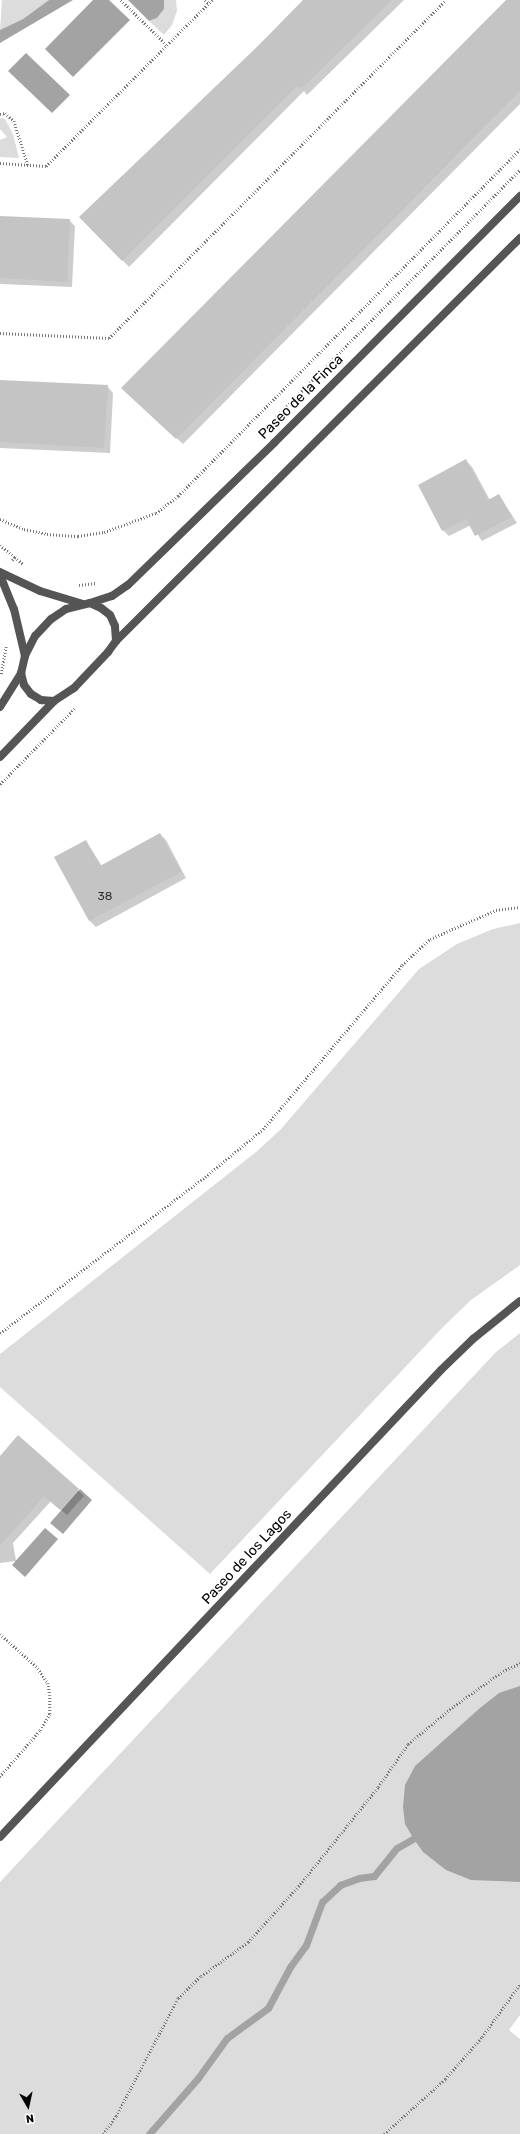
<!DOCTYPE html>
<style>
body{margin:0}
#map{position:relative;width:520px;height:2134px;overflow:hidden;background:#fff;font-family:Rubik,sans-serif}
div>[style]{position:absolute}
.green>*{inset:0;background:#dcdcdc}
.water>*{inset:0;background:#a3a3a3}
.shadow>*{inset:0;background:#0003}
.stream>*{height:7px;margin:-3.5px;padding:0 3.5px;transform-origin:3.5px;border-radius:3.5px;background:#a3a3a3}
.building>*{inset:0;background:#c4c4c4}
.path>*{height:2.5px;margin-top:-1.25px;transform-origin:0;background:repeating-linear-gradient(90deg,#777 0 1px,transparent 0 3px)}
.minor>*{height:8px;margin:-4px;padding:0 4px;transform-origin:4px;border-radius:4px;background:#555}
span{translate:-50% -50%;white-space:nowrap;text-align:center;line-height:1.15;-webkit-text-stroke:3.5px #fff;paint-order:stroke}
.number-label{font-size:12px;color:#313131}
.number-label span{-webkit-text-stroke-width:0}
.street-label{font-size:14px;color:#000}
.north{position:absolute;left:8px;top:2086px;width:40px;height:40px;-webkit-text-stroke:3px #fff;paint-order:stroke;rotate:171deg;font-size:11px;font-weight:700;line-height:16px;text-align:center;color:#000}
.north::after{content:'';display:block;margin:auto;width:14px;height:18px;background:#000;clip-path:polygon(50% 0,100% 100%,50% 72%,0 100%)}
</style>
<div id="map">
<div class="green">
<i style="clip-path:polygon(2px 0,49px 0,23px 19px,0 30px)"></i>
<i style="clip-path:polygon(164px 0,176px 0,177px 11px,172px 25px,164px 35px,149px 21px,157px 18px,164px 9px)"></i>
<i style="clip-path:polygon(0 118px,5px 119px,13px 134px,19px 158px,0 157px,0 140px,7px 137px,0 129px)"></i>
<i style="clip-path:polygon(520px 923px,520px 1265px,471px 1300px,443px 1327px,210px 1574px,0 1387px,0 1354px,256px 1152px,281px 1129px,419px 969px,457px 944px,493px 929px)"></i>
<i style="clip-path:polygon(520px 1333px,520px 2015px,509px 2030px,520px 2039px,520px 2134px,0 2134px,0 1882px,496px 1352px)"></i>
</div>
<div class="water">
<i style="clip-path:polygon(49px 0,73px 0,0 43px,0 30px,23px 19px)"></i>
<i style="clip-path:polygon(93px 0,109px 0,130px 20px,73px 77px,45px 49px)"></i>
<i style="clip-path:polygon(128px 0,164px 0,164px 9px,157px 18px,149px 21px)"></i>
<i style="clip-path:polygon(26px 53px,70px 95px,52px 113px,8px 71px)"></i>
<i style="clip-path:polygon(80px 1489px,92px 1500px,63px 1534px,50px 1523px)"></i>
<i style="clip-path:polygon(45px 1528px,58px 1539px,25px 1577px,12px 1565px)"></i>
<i style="clip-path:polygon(520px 1686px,520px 1882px,471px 1880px,446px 1870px,423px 1852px,413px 1838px,405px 1824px,403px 1807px,405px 1785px,415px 1766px,480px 1708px,499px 1693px)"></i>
</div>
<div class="shadow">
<i style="clip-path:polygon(306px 0,404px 0,307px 95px,304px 91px,129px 267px,80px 217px)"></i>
<i style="clip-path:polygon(509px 0,520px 0,520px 104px,183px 444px,128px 394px)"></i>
<i style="clip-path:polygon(0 217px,69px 220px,75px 226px,72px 287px,0 284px)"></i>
<i style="clip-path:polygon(0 381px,107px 386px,113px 393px,110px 453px,0 448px)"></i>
<i style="clip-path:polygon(466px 461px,472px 467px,490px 500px,499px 495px,517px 523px,482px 541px,471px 525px,449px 536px,443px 530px,419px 485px)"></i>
<i style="clip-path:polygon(160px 834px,166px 840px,186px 878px,96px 927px,90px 921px,55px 857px,86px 841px,102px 866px)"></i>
<i style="clip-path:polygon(0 1482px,78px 1490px,84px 1496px,67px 1515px,51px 1501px,13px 1543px,16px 1561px,0 1563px)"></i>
</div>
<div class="stream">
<i style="left:149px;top:2134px;width:74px;rotate:-48.8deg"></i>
<i style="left:198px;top:2078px;width:49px;rotate:-54.1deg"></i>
<i style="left:227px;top:2038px;width:51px;rotate:-36.2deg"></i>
<i style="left:268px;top:2008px;width:47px;rotate:-61.8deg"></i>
<i style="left:290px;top:1967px;width:27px;rotate:-54deg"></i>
<i style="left:306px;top:1945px;width:46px;rotate:-69.6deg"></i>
<i style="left:322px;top:1902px;width:25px;rotate:-43deg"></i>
<i style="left:340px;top:1885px;width:20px;rotate:-20deg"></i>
<i style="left:359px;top:1878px;width:15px;rotate:-8deg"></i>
<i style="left:374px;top:1876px;width:36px;rotate:-51deg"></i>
<i style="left:397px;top:1848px;width:28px;rotate:-30deg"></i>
</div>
<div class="building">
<i style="clip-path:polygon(303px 0,392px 0,301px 89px,297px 86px,122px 261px,79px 217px,258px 46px)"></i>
<i style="clip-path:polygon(506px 0,520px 0,520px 91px,176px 439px,121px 388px)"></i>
<i style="clip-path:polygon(0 216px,70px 219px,67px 282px,0 278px)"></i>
<i style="clip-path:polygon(0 380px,108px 385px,104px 448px,0 442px)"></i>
<i style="clip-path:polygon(466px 459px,488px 500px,499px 494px,512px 517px,475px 536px,466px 519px,442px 531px,418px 485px)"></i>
<i style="clip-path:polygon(160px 833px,181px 872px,89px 921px,54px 857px,86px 840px,100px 866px)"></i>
<i style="clip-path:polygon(18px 1435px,79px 1489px,60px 1510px,44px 1496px,0 1546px,0 1456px)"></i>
</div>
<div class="path">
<i style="left:121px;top:0;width:64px;rotate:44.4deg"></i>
<i style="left:205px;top:0;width:5px;rotate:37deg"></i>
<i style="left:0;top:114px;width:5px;rotate:-11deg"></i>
<i style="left:5px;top:113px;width:12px;rotate:42deg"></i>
<i style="left:14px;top:121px;width:46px;rotate:72.3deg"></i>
<i style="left:0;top:163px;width:46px;rotate:3.7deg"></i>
<i style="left:46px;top:166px;width:235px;rotate:-45deg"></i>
<i style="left:0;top:333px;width:109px;rotate:2.6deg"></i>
<i style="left:109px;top:338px;width:477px;rotate:-45.1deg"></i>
<i style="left:276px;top:417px;width:347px;rotate:-45.4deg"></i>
<i style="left:0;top:519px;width:26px;rotate:23deg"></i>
<i style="left:24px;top:529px;width:24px;rotate:12deg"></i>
<i style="left:47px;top:534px;width:31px;rotate:4deg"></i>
<i style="left:78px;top:536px;width:26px;rotate:-9deg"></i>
<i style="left:104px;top:532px;width:55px;rotate:-20.1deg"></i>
<i style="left:156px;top:513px;width:28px;rotate:-38deg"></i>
<i style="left:178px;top:496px;width:487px;rotate:-45.4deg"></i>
<i style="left:0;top:545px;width:19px;rotate:39deg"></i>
<i style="left:12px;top:560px;width:4px;rotate:-45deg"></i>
<i style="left:15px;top:557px;width:11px;rotate:41deg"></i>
<i style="left:79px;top:585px;width:17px;rotate:-7deg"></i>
<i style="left:1px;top:674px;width:28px;rotate:-80deg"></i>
<i style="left:0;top:784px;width:107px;rotate:-45.4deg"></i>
<i style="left:0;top:1333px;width:258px;rotate:-37.3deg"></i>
<i style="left:205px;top:1177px;width:75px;rotate:-39.6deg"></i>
<i style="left:263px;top:1129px;width:215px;rotate:-49.7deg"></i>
<i style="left:402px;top:965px;width:38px;rotate:-43deg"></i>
<i style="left:430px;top:939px;width:72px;rotate:-23.7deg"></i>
<i style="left:496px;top:910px;width:24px;rotate:-7deg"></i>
<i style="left:0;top:1634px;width:48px;rotate:41.6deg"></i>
<i style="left:36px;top:1666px;width:21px;rotate:55deg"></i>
<i style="left:48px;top:1683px;width:12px;rotate:81deg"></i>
<i style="left:50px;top:1695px;width:19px;rotate:90deg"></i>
<i style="left:50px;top:1714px;width:20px;rotate:120deg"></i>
<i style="left:40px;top:1731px;width:61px;rotate:131deg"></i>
<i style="left:103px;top:2134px;width:22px;rotate:-54deg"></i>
<i style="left:116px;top:2116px;width:133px;rotate:-62.3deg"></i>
<i style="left:178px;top:1998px;width:32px;rotate:-44deg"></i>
<i style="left:201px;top:1976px;width:58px;rotate:-35.9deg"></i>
<i style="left:248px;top:1942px;width:81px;rotate:-48deg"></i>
<i style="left:302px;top:1882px;width:122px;rotate:-51.3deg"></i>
<i style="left:378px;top:1787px;width:52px;rotate:-55.1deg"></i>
<i style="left:408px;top:1744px;width:60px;rotate:-39.6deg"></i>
<i style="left:454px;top:1706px;width:60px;rotate:-35.5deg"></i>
<i style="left:503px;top:1671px;width:19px;rotate:-25deg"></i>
<i style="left:384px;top:2134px;width:82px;rotate:-42deg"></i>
<i style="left:445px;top:2079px;width:56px;rotate:-48.6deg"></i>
<i style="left:482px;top:2037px;width:65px;rotate:-54.4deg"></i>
</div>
<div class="minor">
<i style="left:0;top:572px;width:44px;rotate:25.4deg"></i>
<i style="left:40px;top:591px;width:45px;rotate:16.8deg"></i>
<i style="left:0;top:575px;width:37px;rotate:68deg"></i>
<i style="left:14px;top:609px;width:48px;rotate:76.8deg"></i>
<i style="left:90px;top:603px;width:23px;rotate:-18deg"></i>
<i style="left:112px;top:596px;width:19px;rotate:-35deg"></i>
<i style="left:128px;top:585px;width:204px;rotate:-44.2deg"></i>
<i style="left:274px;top:443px;width:349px;rotate:-45.1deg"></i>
<i style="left:116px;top:641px;width:571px;rotate:-44.93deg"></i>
<i style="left:0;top:707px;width:40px;rotate:-58deg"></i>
<i style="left:0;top:757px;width:78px;rotate:-46deg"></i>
<i style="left:54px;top:701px;width:24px;rotate:-33deg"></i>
<i style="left:74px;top:688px;width:50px;rotate:-46.6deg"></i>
<i style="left:108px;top:652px;width:14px;rotate:-54deg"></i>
<i style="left:116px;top:641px;width:15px;rotate:-94deg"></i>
<i style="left:115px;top:626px;width:12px;rotate:-114deg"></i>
<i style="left:110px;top:615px;width:11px;rotate:-142deg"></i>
<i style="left:101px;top:608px;width:12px;rotate:-156deg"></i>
<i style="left:90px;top:603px;width:25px;rotate:166deg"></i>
<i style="left:66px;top:609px;width:18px;rotate:146deg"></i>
<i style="left:51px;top:619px;width:23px;rotate:133deg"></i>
<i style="left:35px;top:636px;width:22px;rotate:117deg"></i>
<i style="left:25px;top:656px;width:17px;rotate:103deg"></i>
<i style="left:21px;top:673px;width:12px;rotate:76deg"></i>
<i style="left:24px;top:685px;width:11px;rotate:52deg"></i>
<i style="left:31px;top:694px;width:12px;rotate:31deg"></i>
<i style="left:41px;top:700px;width:13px;rotate:4deg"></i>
<i style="left:0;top:1837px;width:642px;rotate:-46.64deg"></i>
<i style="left:441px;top:1370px;width:45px;rotate:-44.1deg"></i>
<i style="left:473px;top:1339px;width:60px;rotate:-39deg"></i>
</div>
<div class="number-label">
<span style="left:105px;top:897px">38</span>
</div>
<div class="street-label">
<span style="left:301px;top:397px;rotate:-45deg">Paseo de la Finca</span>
<span style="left:247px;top:1557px;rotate:-47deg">Paseo de los Lagos</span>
</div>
<div class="north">N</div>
</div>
